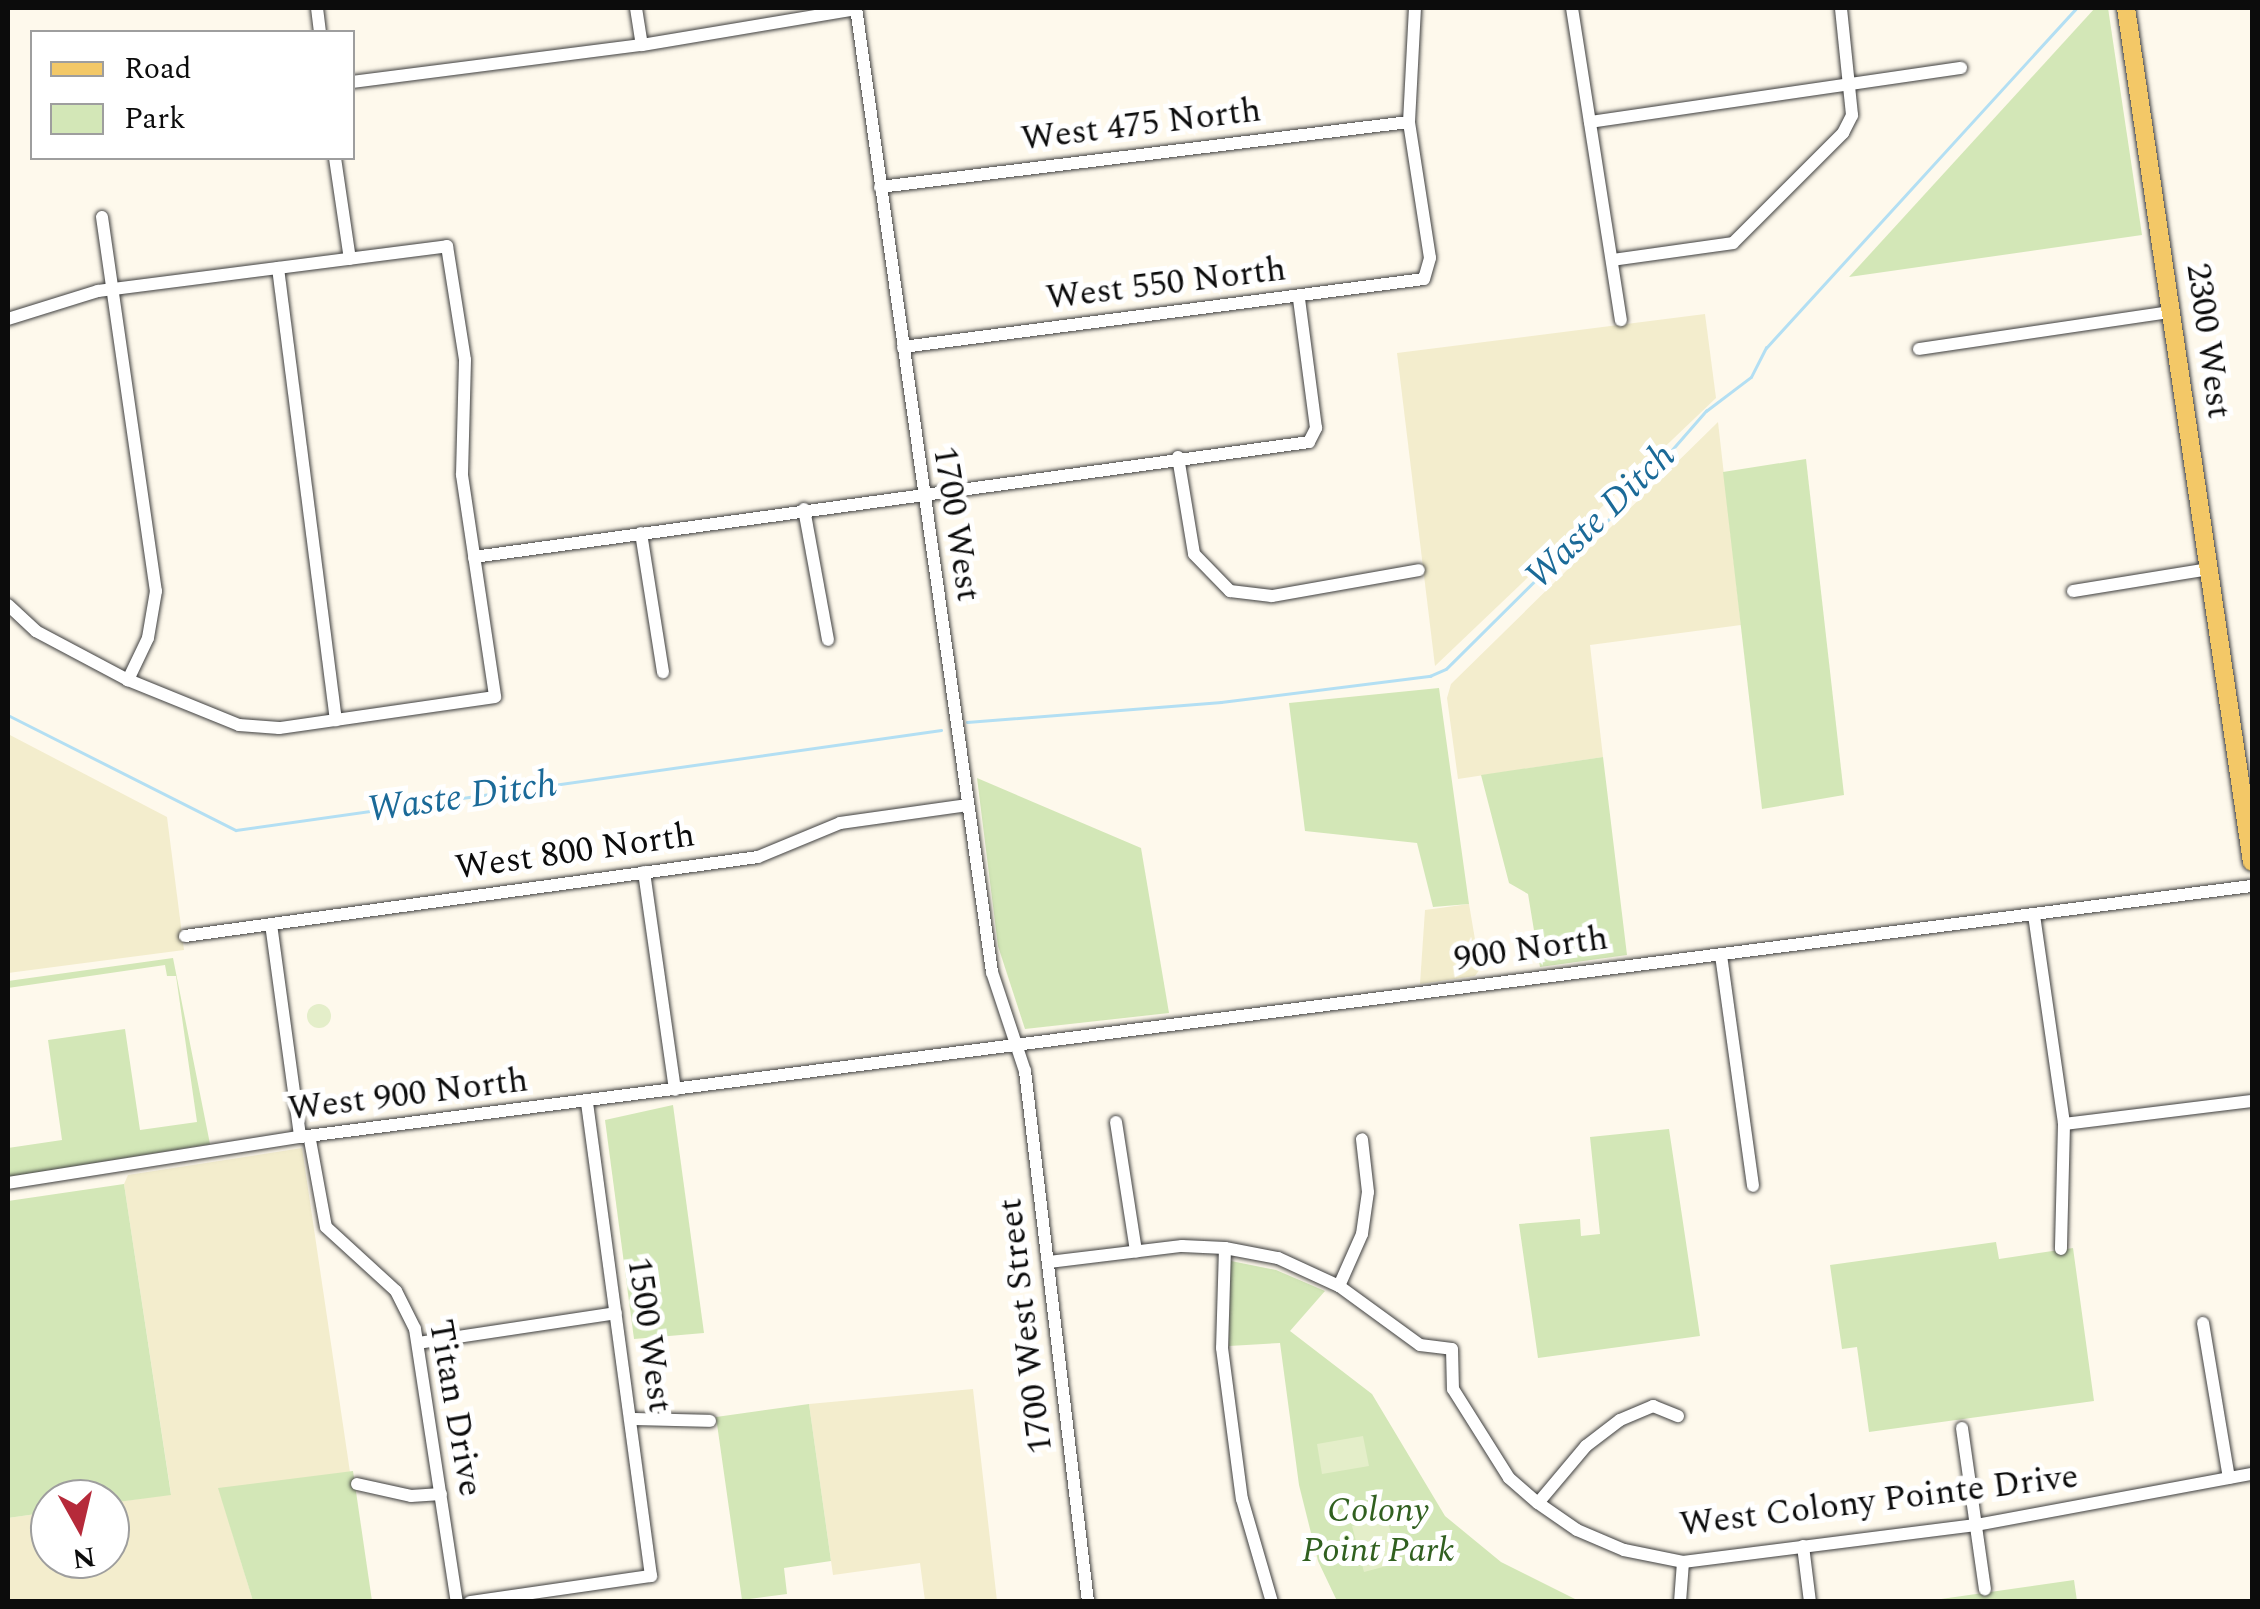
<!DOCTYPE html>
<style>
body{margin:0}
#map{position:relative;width:2260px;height:1609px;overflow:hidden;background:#fef9ec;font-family:Spectral,serif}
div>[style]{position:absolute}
.farmland>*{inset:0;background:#f3edcd}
.green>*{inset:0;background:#d3e7b7}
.pitch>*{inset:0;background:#e4eec9}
.round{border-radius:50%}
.stream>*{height:2.5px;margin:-1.25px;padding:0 1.25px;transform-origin:1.25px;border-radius:1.25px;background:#b3dff3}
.roads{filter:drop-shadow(0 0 2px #3f3f3f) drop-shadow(0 0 2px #3f3f3f)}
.minor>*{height:12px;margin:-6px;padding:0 6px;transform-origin:6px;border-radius:6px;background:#fff}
.major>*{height:18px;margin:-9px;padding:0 9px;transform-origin:9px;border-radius:9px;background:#f3c867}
span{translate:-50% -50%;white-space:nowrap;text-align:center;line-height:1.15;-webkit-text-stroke:10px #fff;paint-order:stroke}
.street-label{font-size:35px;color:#0c0c0c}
.park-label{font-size:35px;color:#316020;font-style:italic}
.water-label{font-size:38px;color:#1b6a98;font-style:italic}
.frame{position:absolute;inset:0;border:10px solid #0c0c0c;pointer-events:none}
.legend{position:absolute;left:30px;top:30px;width:325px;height:130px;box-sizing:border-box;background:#fff;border:2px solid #9e9e9e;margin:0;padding:12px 18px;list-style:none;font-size:30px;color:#0c0c0c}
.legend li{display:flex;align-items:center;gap:20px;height:50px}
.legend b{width:50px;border:2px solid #9e9e9e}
.north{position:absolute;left:30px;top:1479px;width:100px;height:100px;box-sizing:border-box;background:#fff;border:2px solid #9e9e9e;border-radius:50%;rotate:172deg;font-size:28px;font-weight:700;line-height:40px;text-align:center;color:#0c0c0c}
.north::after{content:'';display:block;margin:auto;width:35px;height:45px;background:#b62a3a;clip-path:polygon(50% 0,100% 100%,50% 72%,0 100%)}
</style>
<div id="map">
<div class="farmland">
<i style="clip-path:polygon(1705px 314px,1716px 398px,1435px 666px,1397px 353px)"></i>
<i style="clip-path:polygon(1718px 422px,1741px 625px,1590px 645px,1603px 757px,1458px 779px,1447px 698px,1451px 684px)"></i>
<i style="clip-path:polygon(8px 734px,167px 817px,184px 950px,8px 973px)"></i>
<i style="clip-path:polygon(1469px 904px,1480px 969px,1475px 976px,1420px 984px,1425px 910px)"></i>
<i style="clip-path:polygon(302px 1148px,350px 1472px,219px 1489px,253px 1601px,8px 1601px,8px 1518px,50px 1512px,50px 1559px,110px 1559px,110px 1503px,171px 1494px,124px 1184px,128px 1175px)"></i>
<i style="clip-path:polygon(973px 1389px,997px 1601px,925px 1601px,920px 1563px,833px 1575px,809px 1404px)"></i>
</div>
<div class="green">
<i style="clip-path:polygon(2095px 8px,2108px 8px,2142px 235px,1849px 277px)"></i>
<i style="clip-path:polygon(1806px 459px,1844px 795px,1762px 809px,1723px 472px)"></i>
<i style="clip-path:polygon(1439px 688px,1469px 904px,1433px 907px,1417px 843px,1305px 831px,1289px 703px)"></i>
<i style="clip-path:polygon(1603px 757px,1627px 955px,1540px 967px,1528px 894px,1509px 883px,1481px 775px)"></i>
<i style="clip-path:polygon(977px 778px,1141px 848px,1169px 1013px,1025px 1029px,998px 946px)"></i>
<i style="clip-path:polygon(173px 958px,210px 1144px,8px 1177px,8px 1148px,62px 1140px,48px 1040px,125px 1029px,140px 1130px,197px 1122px,176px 976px,167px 976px,165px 965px,8px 988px,8px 981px)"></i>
<i style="clip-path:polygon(673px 1105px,704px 1333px,634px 1339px,605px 1120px)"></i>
<i style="clip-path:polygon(1669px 1129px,1700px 1336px,1538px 1358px,1519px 1224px,1580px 1219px,1581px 1236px,1600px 1234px,1590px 1137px)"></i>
<i style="clip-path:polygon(124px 1184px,171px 1495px,110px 1503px,50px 1499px,50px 1512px,8px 1518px,8px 1201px)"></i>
<i style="clip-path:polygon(1996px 1242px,1999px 1259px,2073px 1248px,2094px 1401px,1869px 1432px,1857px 1347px,1842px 1349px,1830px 1265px)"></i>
<i style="clip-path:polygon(1231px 1261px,1276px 1270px,1325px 1291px,1290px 1331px,1372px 1394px,1445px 1516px,1501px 1562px,1579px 1601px,1337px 1601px,1318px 1561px,1299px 1485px,1280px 1343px,1229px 1346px)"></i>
<i style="clip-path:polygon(809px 1404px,831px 1561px,784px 1568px,787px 1594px,742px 1600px,716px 1417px)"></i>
<i style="clip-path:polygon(353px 1471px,372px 1601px,253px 1601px,218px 1488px)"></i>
<i style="clip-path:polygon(2074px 1580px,2077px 1601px,1920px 1602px)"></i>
</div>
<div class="pitch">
<i class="round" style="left:307px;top:1004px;width:24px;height:24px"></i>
<i style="clip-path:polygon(1363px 1436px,1369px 1466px,1322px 1474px,1317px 1444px)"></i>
<i style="clip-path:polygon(1387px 1517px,1398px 1563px,1364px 1572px,1352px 1526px)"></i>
</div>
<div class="stream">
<i style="left:8px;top:715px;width:255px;rotate:26.8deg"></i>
<i style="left:236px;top:830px;width:712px;rotate:-8.07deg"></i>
<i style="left:967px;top:722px;width:255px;rotate:-4.5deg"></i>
<i style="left:1221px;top:702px;width:211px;rotate:-7.1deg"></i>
<i style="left:1430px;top:676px;width:17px;rotate:-24deg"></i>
<i style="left:1446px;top:669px;width:163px;rotate:-44.8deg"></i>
<i style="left:1562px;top:554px;width:67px;rotate:-36.5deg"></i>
<i style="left:1616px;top:514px;width:137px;rotate:-48.9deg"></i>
<i style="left:1706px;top:411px;width:56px;rotate:-37.1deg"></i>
<i style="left:1751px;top:377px;width:33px;rotate:-63deg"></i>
<i style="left:1766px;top:348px;width:461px;rotate:-47.6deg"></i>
</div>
<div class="roads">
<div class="minor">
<i style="left:317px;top:8px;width:24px;rotate:83deg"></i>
<i style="left:636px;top:8px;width:37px;rotate:81deg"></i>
<i style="left:856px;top:8px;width:974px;rotate:81.97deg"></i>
<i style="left:992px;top:972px;width:104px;rotate:71.6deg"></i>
<i style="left:1025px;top:1071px;width:535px;rotate:83.23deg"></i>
<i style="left:1572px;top:8px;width:316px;rotate:81.1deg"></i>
<i style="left:352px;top:82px;width:292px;rotate:-7.3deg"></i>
<i style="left:642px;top:45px;width:217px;rotate:-9.5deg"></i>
<i style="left:1590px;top:122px;width:375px;rotate:-8.3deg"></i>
<i style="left:335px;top:158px;width:102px;rotate:81.6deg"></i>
<i style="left:880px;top:187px;width:533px;rotate:-7.01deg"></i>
<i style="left:102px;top:217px;width:378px;rotate:81.8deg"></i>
<i style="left:156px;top:591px;width:48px;rotate:99.7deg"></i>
<i style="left:148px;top:638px;width:47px;rotate:115.5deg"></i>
<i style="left:1612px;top:260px;width:122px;rotate:-8deg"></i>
<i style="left:1733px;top:243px;width:156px;rotate:-45deg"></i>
<i style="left:1843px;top:133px;width:20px;rotate:-63deg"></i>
<i style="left:1852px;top:115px;width:108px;rotate:-95.9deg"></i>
<i style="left:278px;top:268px;width:456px;rotate:82.7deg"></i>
<i style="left:8px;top:319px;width:94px;rotate:-17.3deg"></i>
<i style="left:98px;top:291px;width:352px;rotate:-7.3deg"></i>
<i style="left:447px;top:246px;width:115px;rotate:81deg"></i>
<i style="left:465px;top:360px;width:115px;rotate:91.5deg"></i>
<i style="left:462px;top:475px;width:224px;rotate:81.5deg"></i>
<i style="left:495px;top:697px;width:218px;rotate:171.8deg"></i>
<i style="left:279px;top:728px;width:40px;rotate:-175.7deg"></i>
<i style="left:239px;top:725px;width:120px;rotate:-157.9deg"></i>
<i style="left:128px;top:680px;width:104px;rotate:-152deg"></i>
<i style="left:36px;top:631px;width:38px;rotate:-137deg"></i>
<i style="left:903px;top:347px;width:525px;rotate:-7.44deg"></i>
<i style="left:1424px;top:279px;width:22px;rotate:-74deg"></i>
<i style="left:1430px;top:258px;width:138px;rotate:-98.8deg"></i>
<i style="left:1409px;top:122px;width:114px;rotate:-87deg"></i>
<i style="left:1919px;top:349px;width:255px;rotate:-8.4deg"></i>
<i style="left:1178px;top:457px;width:98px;rotate:80.6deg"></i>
<i style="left:1194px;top:554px;width:52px;rotate:45.8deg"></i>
<i style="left:1230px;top:591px;width:42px;rotate:6.8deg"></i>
<i style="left:1272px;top:596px;width:149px;rotate:-10deg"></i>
<i style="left:804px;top:509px;width:133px;rotate:79.6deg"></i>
<i style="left:641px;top:533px;width:141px;rotate:81deg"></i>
<i style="left:474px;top:557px;width:843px;rotate:-7.84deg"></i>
<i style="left:1309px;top:442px;width:16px;rotate:-63deg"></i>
<i style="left:1316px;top:428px;width:131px;rotate:-97.5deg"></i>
<i style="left:2073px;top:591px;width:138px;rotate:-9.2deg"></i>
<i style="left:644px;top:872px;width:220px;rotate:81.9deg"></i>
<i style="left:2034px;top:915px;width:211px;rotate:81.8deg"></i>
<i style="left:2064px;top:1124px;width:125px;rotate:91.4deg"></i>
<i style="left:271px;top:924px;width:215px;rotate:82.2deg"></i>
<i style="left:185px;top:936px;width:578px;rotate:-7.85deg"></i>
<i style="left:758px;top:857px;width:89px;rotate:-22.5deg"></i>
<i style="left:840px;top:823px;width:129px;rotate:-8deg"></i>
<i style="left:1721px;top:955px;width:233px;rotate:82.1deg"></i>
<i style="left:1116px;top:1122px;width:131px;rotate:81.2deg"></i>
<i style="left:2064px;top:1124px;width:189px;rotate:-7deg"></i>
<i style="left:310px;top:1140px;width:88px;rotate:79.6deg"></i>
<i style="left:326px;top:1227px;width:95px;rotate:42.4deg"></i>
<i style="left:396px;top:1291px;width:42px;rotate:63.4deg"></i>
<i style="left:415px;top:1329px;width:276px;rotate:81.3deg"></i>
<i style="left:8px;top:1183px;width:296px;rotate:-9deg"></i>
<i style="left:300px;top:1137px;width:1968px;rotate:-7.33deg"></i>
<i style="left:1225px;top:1248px;width:100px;rotate:91.7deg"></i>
<i style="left:1222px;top:1348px;width:152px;rotate:82.5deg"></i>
<i style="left:1242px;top:1499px;width:107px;rotate:73.8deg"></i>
<i style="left:1049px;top:1262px;width:134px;rotate:-6.9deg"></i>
<i style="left:1182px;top:1246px;width:43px;rotate:2.7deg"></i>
<i style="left:1225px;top:1248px;width:54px;rotate:10.7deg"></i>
<i style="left:1278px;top:1258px;width:67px;rotate:24.7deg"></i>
<i style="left:1339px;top:1286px;width:100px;rotate:36.1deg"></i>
<i style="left:1420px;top:1345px;width:32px;rotate:7deg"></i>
<i style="left:1452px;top:1349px;width:40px;rotate:88.6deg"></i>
<i style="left:1453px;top:1389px;width:105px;rotate:57.8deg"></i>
<i style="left:1509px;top:1478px;width:38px;rotate:41deg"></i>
<i style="left:1538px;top:1503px;width:47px;rotate:34.7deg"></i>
<i style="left:1577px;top:1530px;width:51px;rotate:23.1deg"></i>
<i style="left:1624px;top:1550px;width:60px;rotate:11.5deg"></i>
<i style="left:1683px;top:1562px;width:295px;rotate:-7.2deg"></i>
<i style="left:1976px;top:1525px;width:281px;rotate:-10.5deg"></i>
<i style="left:1339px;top:1286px;width:57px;rotate:-66.1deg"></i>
<i style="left:1362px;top:1234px;width:42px;rotate:-81.9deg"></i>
<i style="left:1368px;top:1192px;width:53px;rotate:-96.5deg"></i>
<i style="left:2203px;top:1323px;width:157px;rotate:80.5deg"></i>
<i style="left:418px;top:1343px;width:200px;rotate:-8.6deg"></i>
<i style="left:630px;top:1419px;width:80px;rotate:1.4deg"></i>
<i style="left:1962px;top:1428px;width:163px;rotate:81.9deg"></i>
<i style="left:357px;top:1484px;width:55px;rotate:12.5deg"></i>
<i style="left:411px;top:1496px;width:30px;rotate:-4deg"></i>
<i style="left:1538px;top:1503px;width:75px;rotate:-49.9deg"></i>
<i style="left:1586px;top:1446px;width:43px;rotate:-37.4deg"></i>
<i style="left:1620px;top:1420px;width:36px;rotate:-23deg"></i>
<i style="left:1653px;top:1406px;width:27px;rotate:22deg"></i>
<i style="left:1803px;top:1546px;width:56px;rotate:82.9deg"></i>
<i style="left:470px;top:1602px;width:183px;rotate:-8.2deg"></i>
<i style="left:651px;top:1576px;width:477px;rotate:-97.7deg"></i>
<i style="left:1680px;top:1602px;width:40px;rotate:-85.7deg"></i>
</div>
<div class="major">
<i style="left:2126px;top:8px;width:863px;rotate:81.61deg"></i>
</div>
</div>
<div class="street-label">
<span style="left:1141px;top:125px;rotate:-7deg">West 475 North</span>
<span style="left:1166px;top:284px;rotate:-7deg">West 550 North</span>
<span style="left:2208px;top:341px;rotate:82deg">2300 West</span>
<span style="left:956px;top:524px;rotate:81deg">1700 West</span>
<span style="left:575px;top:852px;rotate:-8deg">West 800 North</span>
<span style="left:1531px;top:949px;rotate:-8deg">900 North</span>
<span style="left:408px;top:1095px;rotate:-7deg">West 900 North</span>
<span style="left:1026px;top:1326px;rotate:-97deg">1700 West Street</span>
<span style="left:649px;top:1335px;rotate:82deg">1500 West</span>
<span style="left:455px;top:1408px;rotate:80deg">Titan Drive</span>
<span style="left:1879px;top:1501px;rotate:-7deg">West Colony Pointe Drive</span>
</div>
<div class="park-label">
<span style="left:1378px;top:1531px">Colony<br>Point Park</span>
</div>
<div class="water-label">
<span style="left:1601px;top:517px;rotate:-44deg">Waste Ditch</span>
<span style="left:462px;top:798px;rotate:-8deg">Waste Ditch</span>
</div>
<div class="frame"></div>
<ul class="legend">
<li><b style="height:12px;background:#f3c867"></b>Road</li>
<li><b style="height:28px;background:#d3e7b7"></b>Park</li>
</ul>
<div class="north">N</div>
</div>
